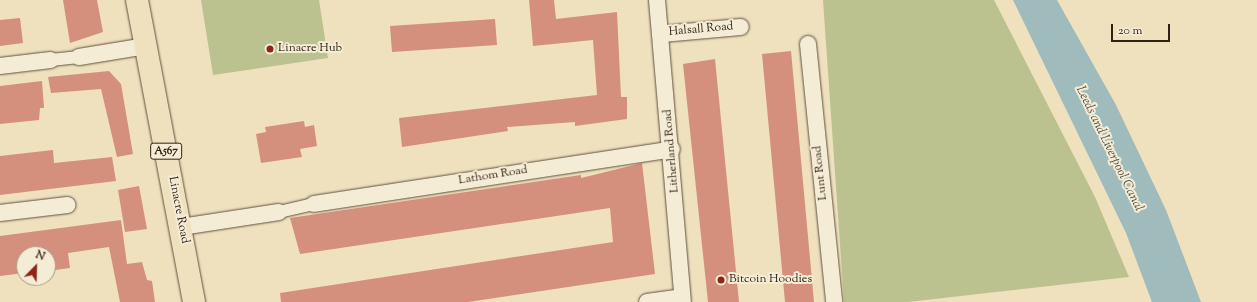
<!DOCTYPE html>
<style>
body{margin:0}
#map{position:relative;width:1257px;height:302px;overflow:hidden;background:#efe1be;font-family:"Sorts Mill Goudy",serif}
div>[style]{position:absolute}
.green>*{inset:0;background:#bbc290}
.water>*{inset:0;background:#9fbbbc}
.building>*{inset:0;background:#d4907c}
.roads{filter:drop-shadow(0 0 1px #5f513f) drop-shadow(0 0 1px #5f513f)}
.pedestrian>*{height:12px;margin:-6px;padding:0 6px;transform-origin:6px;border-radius:6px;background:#f5ecd5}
.minor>*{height:16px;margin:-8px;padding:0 8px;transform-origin:8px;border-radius:8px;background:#f5ecd5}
.primary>*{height:22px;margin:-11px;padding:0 11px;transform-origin:11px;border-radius:11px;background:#efe1be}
.dots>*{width:11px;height:11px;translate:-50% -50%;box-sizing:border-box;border:2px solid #f5ecd5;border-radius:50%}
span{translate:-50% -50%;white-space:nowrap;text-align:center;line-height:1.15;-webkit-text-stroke:4px #f5ecd5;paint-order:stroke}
.shield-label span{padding:1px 3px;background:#f5ecd5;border:1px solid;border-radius:3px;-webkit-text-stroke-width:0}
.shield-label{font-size:11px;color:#2f2115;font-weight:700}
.street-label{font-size:12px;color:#2f2115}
.poi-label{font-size:12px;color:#2f2115}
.left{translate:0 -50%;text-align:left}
.water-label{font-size:13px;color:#514f47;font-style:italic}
.north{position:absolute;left:16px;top:246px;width:40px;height:40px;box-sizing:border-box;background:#f5ecd5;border:1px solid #a69b88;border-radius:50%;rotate:23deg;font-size:11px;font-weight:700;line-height:16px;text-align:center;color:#2f2115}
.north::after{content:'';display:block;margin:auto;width:14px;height:18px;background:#8f2418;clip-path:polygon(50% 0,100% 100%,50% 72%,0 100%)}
.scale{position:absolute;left:1111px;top:24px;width:59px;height:18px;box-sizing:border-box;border:2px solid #2f2115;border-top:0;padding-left:5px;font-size:12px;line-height:14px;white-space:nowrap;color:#2f2115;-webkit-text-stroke:3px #f5ecd5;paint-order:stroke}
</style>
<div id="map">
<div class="green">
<i style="clip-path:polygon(201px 0,319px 0,328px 58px,213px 75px)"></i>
<i style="clip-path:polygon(823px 0,994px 0,1095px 197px,1129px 277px,908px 302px,844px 302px)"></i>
</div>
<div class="water">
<i style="clip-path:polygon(1013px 0,1057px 0,1116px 105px,1166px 210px,1201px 302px,1152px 302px,1126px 233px)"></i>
</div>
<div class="building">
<i style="clip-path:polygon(63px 0,97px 0,103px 32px,70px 43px)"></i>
<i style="clip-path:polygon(529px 0,554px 0,556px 19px,617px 12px,621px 97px,627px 97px,627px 119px,575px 126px,575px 122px,507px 127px,508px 131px,402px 147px,399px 118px,597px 95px,593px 40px,533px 46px)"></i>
<i style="clip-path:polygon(20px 18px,23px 43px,0 46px,0 20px)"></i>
<i style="clip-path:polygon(495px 19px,497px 45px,392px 52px,390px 26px)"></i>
<i style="clip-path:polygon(791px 51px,814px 302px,785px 302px,762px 54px)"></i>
<i style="clip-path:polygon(715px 59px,739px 302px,708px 302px,683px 64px)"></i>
<i style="clip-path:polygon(109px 71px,121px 84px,133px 154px,117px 157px,101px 89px,51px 93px,48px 77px)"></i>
<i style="clip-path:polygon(42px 81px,44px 108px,40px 108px,39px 120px,0 124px,0 86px)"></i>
<i style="clip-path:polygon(304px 121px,305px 127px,314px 125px,317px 146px,300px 149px,302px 157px,261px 163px,256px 134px,266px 132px,265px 127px)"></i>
<i style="clip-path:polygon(53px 150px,54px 163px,112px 157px,116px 181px,0 195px,0 156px)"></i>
<i style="clip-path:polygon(642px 163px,655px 274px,468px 302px,281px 302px,280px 293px,613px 242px,610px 208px,300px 254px,290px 218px,581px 175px,581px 178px)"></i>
<i style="clip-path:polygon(139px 186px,147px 229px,125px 232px,118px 190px)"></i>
<i style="clip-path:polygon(121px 220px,127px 264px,142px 262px,147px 280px,152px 281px,155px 302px,120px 302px,109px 247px,68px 253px,70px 268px,48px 271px,48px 254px,24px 254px,24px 273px,0 276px,0 236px)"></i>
</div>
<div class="roads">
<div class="pedestrian">
<i style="left:51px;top:60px;width:28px;rotate:-6deg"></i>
<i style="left:279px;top:212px;width:36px;rotate:-13deg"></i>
</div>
<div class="minor">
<i style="left:657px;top:0;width:303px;rotate:85.1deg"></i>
<i style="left:662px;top:34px;width:79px;rotate:-5.1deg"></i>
<i style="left:808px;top:44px;width:259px;rotate:84.2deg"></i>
<i style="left:79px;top:57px;width:68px;rotate:-9.3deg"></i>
<i style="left:0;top:66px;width:51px;rotate:-6.7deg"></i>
<i style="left:314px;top:204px;width:362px;rotate:-8.7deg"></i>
<i style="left:0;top:213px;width:68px;rotate:-6.7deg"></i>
<i style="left:181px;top:227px;width:99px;rotate:-8.7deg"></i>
<i style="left:647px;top:302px;width:35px;rotate:-8deg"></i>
</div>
<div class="primary">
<i style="left:137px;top:0;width:307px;rotate:79.3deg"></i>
</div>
</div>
<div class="dots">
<i style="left:270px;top:49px;background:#8f2418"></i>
<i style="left:721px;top:280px;background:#8f2418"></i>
</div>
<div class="shield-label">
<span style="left:166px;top:151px">A567</span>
</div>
<div class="street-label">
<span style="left:701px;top:30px;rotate:-5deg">Halsall Road</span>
<span style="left:672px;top:151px;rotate:-95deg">Litherland Road</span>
<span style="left:821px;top:173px;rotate:-96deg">Lunt Road</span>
<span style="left:493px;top:176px;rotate:-9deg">Lathom Road</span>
<span style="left:178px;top:210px;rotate:79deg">Linacre Road</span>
</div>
<div class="poi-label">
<span class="left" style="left:278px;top:49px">Linacre Hub</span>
<span class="left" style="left:729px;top:280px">Bitcoin Hoodies</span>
</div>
<div class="water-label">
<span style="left:1109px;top:149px;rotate:64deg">Leeds and Liverpool Canal</span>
</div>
<div class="north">N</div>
<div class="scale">20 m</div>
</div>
